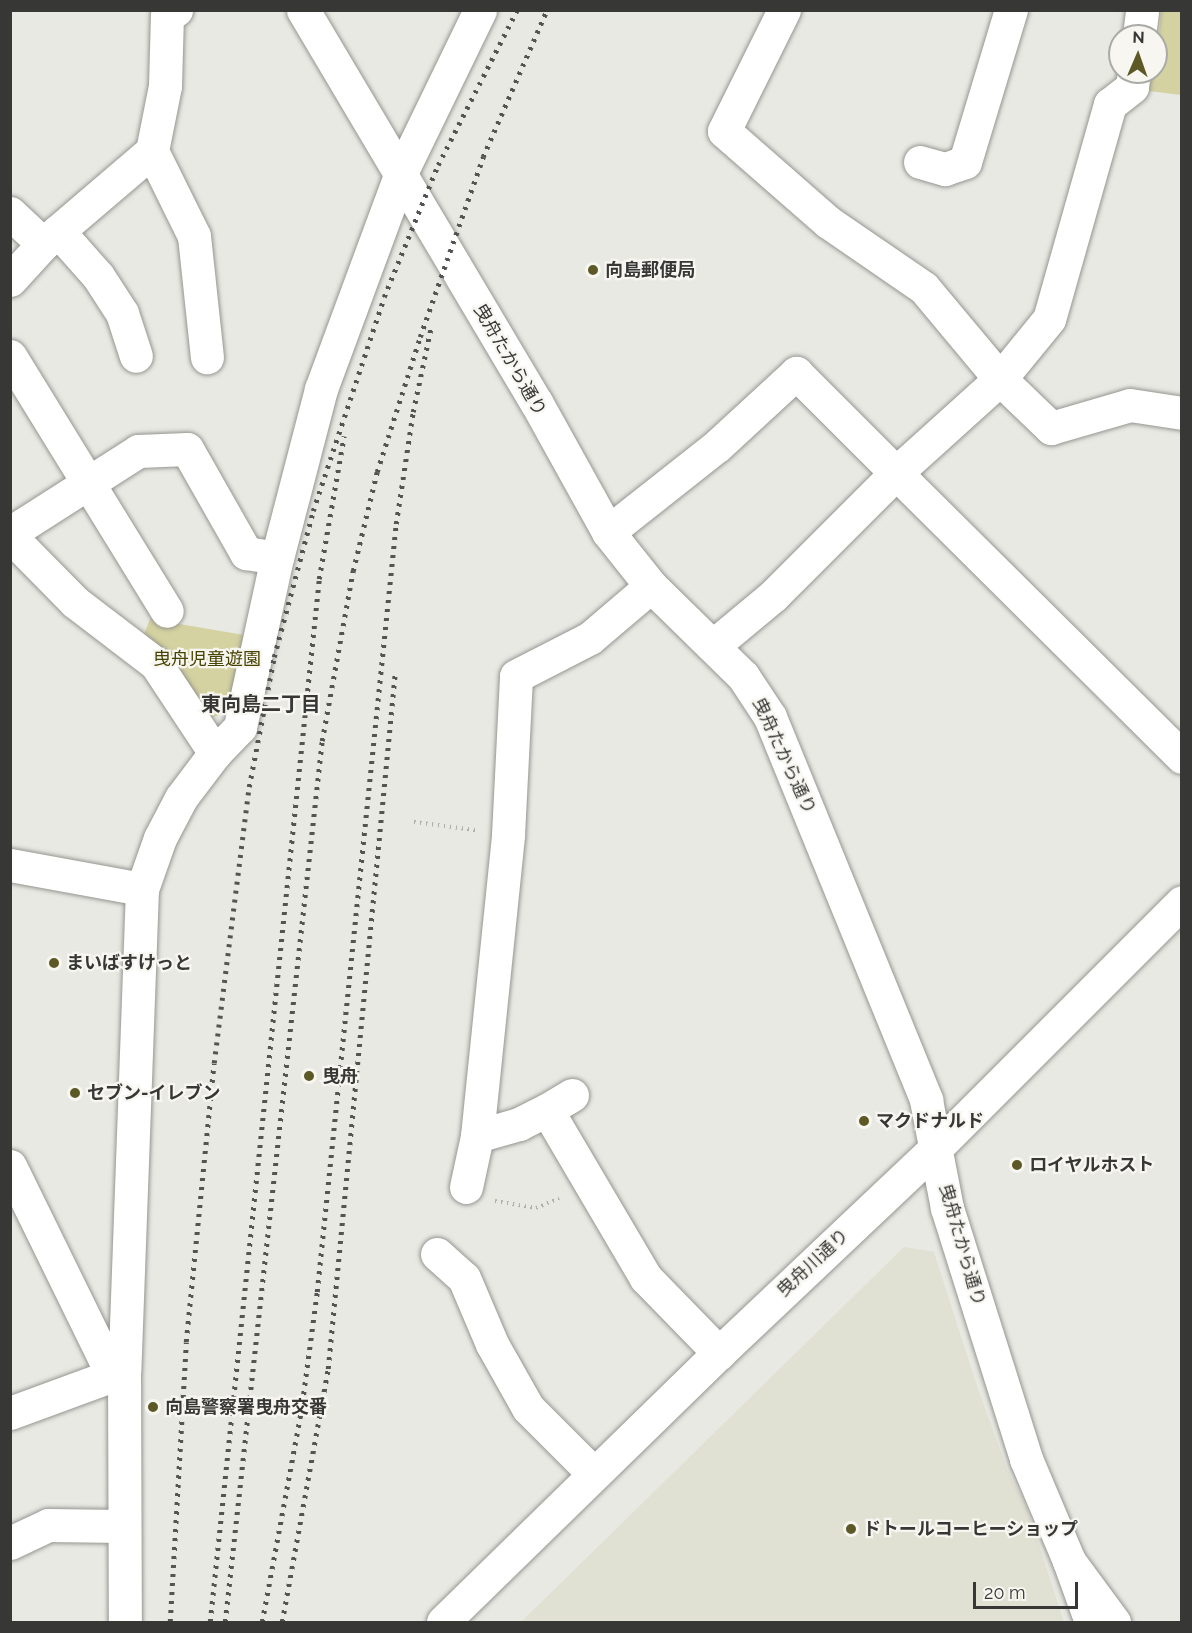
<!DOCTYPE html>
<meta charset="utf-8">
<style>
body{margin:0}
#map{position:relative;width:1192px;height:1633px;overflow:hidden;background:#e9e9e4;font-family:Raleway,"Noto Sans JP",sans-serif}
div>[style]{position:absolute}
.built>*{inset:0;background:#e0e0d3}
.green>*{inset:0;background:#d4d2a0}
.path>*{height:4px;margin-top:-2px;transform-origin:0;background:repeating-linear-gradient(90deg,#aeaeaa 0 1.5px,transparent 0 6px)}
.roads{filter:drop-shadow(0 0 2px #969691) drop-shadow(0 0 2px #969691)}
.minor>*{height:33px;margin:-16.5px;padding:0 16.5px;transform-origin:16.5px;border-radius:16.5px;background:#fff}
.rail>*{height:4.5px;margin-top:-2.25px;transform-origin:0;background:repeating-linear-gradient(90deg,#545452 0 3px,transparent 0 9px)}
.dots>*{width:16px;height:16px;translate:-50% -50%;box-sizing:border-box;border:3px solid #f7f6f1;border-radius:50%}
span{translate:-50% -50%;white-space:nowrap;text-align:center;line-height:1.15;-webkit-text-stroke:4.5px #f7f6f1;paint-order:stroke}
.poi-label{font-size:18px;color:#373735;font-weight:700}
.left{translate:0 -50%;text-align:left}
.street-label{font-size:18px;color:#373735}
.park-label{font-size:18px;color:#474300}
.neighbourhood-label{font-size:20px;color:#373735;font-weight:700}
.frame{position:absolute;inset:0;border:12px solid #373735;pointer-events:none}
.north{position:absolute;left:1108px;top:24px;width:60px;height:60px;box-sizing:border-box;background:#f7f6f1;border:2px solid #aaaaa6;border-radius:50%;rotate:2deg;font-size:16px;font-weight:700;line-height:24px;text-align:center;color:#373735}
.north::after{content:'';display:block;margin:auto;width:21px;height:27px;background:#5c5926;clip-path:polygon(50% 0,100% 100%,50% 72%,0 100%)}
.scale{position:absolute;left:973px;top:1582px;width:105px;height:27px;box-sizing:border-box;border:3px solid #373735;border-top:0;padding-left:8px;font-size:18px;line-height:21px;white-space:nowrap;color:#373735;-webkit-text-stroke:4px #f7f6f1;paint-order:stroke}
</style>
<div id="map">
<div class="built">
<i style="clip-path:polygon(904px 1247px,934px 1252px,975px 1380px,1007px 1469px,1027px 1508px,1064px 1622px,521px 1622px)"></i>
</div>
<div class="green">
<i style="clip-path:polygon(1161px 11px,1181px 11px,1181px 95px,1149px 91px,1152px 72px,1156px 72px)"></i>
<i style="clip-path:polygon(150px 619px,244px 635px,227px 713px,205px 719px,172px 657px,143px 637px)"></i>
</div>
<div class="path">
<i style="left:414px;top:822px;width:62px;rotate:7.5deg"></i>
<i style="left:495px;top:1201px;width:42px;rotate:9.7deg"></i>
<i style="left:536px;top:1208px;width:25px;rotate:-23deg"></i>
</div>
<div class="roads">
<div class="minor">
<i style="left:303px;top:10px;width:456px;rotate:59.3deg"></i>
<i style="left:536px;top:402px;width:149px;rotate:61deg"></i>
<i style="left:608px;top:532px;width:69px;rotate:51.5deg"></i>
<i style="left:651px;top:586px;width:129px;rotate:44.4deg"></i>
<i style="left:743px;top:676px;width:49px;rotate:56.6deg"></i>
<i style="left:770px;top:717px;width:414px;rotate:67.8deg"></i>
<i style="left:926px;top:1100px;width:110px;rotate:79deg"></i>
<i style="left:947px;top:1208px;width:263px;rotate:72.5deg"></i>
<i style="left:1026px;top:1459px;width:111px;rotate:67.1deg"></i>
<i style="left:784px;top:10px;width:135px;rotate:116.4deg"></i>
<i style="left:724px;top:131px;width:138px;rotate:41.2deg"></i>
<i style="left:828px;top:222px;width:116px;rotate:34.5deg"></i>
<i style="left:924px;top:288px;width:119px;rotate:50.1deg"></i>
<i style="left:1000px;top:379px;width:71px;rotate:43.9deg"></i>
<i style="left:1051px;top:428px;width:82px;rotate:-16.2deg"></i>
<i style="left:1130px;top:405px;width:53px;rotate:8.7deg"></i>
<i style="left:1139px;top:36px;width:26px;rotate:-83deg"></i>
<i style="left:1134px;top:72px;width:15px;rotate:98deg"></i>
<i style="left:1132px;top:87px;width:28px;rotate:142deg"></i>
<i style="left:1110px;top:104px;width:223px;rotate:105.8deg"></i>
<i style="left:1049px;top:319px;width:77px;rotate:129.2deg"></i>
<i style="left:1000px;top:379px;width:140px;rotate:137.9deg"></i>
<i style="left:896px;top:473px;width:403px;rotate:44.8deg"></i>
<i style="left:152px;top:151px;width:95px;rotate:63.7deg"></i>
<i style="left:194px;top:236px;width:122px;rotate:83.9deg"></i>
<i style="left:920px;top:162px;width:26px;rotate:16deg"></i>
<i style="left:945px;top:169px;width:21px;rotate:-19deg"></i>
<i style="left:965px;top:162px;width:159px;rotate:-73.2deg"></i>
<i style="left:10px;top:213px;width:45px;rotate:43.2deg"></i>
<i style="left:58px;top:231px;width:60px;rotate:48.4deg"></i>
<i style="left:98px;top:276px;width:44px;rotate:57deg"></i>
<i style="left:122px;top:313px;width:45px;rotate:72deg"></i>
<i style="left:10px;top:280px;width:49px;rotate:-47.5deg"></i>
<i style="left:43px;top:244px;width:143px;rotate:-40.5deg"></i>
<i style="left:152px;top:151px;width:66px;rotate:-78.7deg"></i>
<i style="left:165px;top:86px;width:70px;rotate:-88.4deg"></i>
<i style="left:167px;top:16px;width:11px;rotate:-34deg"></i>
<i style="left:10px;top:356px;width:299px;rotate:58.4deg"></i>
<i style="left:608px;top:532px;width:139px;rotate:-38.3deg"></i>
<i style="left:717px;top:446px;width:108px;rotate:-42.7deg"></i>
<i style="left:796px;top:373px;width:141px;rotate:45deg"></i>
<i style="left:896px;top:473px;width:174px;rotate:135deg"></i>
<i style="left:773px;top:596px;width:77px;rotate:140.3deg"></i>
<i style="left:10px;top:533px;width:152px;rotate:-32.6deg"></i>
<i style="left:138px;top:451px;width:49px;rotate:-2.3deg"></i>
<i style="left:187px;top:449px;width:120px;rotate:60.4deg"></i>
<i style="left:246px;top:553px;width:31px;rotate:9deg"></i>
<i style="left:10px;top:536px;width:93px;rotate:45.4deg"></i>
<i style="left:75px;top:602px;width:102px;rotate:37.4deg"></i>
<i style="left:156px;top:664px;width:107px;rotate:56.5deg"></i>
<i style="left:215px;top:753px;width:56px;rotate:127.1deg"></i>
<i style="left:181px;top:798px;width:45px;rotate:117.7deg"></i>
<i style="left:160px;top:838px;width:54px;rotate:109.4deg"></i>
<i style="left:142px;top:889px;width:482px;rotate:92.1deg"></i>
<i style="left:124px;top:1371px;width:251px;rotate:89.8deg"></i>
<i style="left:215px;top:753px;width:36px;rotate:-46deg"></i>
<i style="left:240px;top:727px;width:173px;rotate:-77.7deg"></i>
<i style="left:277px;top:558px;width:175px;rotate:-75.4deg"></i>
<i style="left:321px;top:389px;width:228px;rotate:-69.7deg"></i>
<i style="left:400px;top:175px;width:183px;rotate:-64.1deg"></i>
<i style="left:10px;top:865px;width:134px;rotate:10.3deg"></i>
<i style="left:572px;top:1095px;width:29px;rotate:149deg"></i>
<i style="left:547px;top:1110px;width:195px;rotate:59.5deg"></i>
<i style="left:646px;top:1278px;width:105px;rotate:45.8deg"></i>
<i style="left:477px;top:1136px;width:44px;rotate:-15.9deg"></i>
<i style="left:519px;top:1124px;width:31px;rotate:-27deg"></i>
<i style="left:10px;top:1166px;width:216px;rotate:63.9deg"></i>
<i style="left:105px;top:1360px;width:22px;rotate:30deg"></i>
<i style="left:466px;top:1187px;width:52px;rotate:-77.8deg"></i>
<i style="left:477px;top:1136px;width:303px;rotate:-84.1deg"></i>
<i style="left:508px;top:835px;width:159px;rotate:-87.1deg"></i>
<i style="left:516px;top:676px;width:83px;rotate:-27.2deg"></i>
<i style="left:590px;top:638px;width:80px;rotate:-40.4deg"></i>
<i style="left:437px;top:1254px;width:36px;rotate:42deg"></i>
<i style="left:464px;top:1278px;width:72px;rotate:67deg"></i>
<i style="left:492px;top:1344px;width:73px;rotate:60.6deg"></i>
<i style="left:528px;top:1408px;width:93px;rotate:45deg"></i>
<i style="left:10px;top:1413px;width:121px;rotate:-20.2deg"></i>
<i style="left:10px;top:1543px;width:42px;rotate:-25.3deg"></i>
<i style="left:48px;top:1525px;width:75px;rotate:0.8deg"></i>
<i style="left:443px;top:1622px;width:385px;rotate:-44.3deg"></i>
<i style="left:719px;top:1353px;width:300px;rotate:-43.4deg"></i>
<i style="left:937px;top:1147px;width:346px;rotate:-45deg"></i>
<i style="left:1091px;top:1622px;width:65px;rotate:-109.8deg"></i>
<i style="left:1069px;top:1561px;width:76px;rotate:53.6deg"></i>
</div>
</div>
<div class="rail">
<i style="left:170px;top:1622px;width:280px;rotate:-86.7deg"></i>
<i style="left:186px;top:1342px;width:280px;rotate:-84.3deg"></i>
<i style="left:214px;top:1063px;width:278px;rotate:-82.8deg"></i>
<i style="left:249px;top:787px;width:132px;rotate:-79.1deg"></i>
<i style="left:274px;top:657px;width:151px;rotate:-75deg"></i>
<i style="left:313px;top:511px;width:225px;rotate:-71.6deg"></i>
<i style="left:384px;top:297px;width:143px;rotate:-67.8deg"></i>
<i style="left:438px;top:165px;width:174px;rotate:-63deg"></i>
<i style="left:210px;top:1622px;width:1049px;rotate:-84.03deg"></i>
<i style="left:319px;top:579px;width:145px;rotate:-80.1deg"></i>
<i style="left:225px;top:1622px;width:886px;rotate:-83.72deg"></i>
<i style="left:322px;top:741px;width:173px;rotate:-79.7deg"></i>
<i style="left:353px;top:571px;width:102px;rotate:-76.4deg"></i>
<i style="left:377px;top:472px;width:142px;rotate:-72.3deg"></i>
<i style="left:420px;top:337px;width:191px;rotate:-70.7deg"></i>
<i style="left:483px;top:157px;width:160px;rotate:-66.5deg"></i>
<i style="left:262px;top:1622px;width:214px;rotate:-79.5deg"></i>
<i style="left:301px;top:1412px;width:121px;rotate:-82.4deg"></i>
<i style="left:317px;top:1292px;width:772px;rotate:-84.13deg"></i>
<i style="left:396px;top:524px;width:113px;rotate:-81.4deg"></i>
<i style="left:413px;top:412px;width:87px;rotate:-78deg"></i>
<i style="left:282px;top:1622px;width:257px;rotate:-79.7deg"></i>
<i style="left:328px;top:1369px;width:699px;rotate:-84.5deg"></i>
</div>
<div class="dots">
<i style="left:593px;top:270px;background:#5c5926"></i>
<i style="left:54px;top:963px;background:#5c5926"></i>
<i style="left:309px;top:1076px;background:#5c5926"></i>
<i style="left:75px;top:1093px;background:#5c5926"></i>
<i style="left:864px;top:1121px;background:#5c5926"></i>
<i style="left:1017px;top:1165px;background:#5c5926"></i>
<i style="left:153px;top:1407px;background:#5c5926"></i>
<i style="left:851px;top:1529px;background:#5c5926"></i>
</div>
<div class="poi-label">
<span class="left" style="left:605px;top:270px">向島郵便局</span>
<span class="left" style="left:66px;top:963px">まいばすけっと</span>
<span class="left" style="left:322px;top:1076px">曳舟</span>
<span class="left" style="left:87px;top:1093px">セブン-イレブン</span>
<span class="left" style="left:876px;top:1121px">マクドナルド</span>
<span class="left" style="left:1029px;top:1165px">ロイヤルホスト</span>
<span class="left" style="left:165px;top:1407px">向島警察署曳舟交番</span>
<span class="left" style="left:863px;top:1529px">ドトールコーヒーショップ</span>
</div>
<div class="street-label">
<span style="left:510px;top:360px;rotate:60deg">曳舟たから通り</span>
<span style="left:784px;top:756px;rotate:65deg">曳舟たから通り</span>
<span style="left:962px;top:1245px;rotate:74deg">曳舟たから通り</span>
<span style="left:813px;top:1263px;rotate:-43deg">曳舟川通り</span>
</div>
<div class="park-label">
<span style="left:207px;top:659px">曳舟児童遊園</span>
</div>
<div class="neighbourhood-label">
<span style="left:261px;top:704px">東向島二丁目</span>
</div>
<div class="frame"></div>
<div class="north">N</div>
<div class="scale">20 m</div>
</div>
